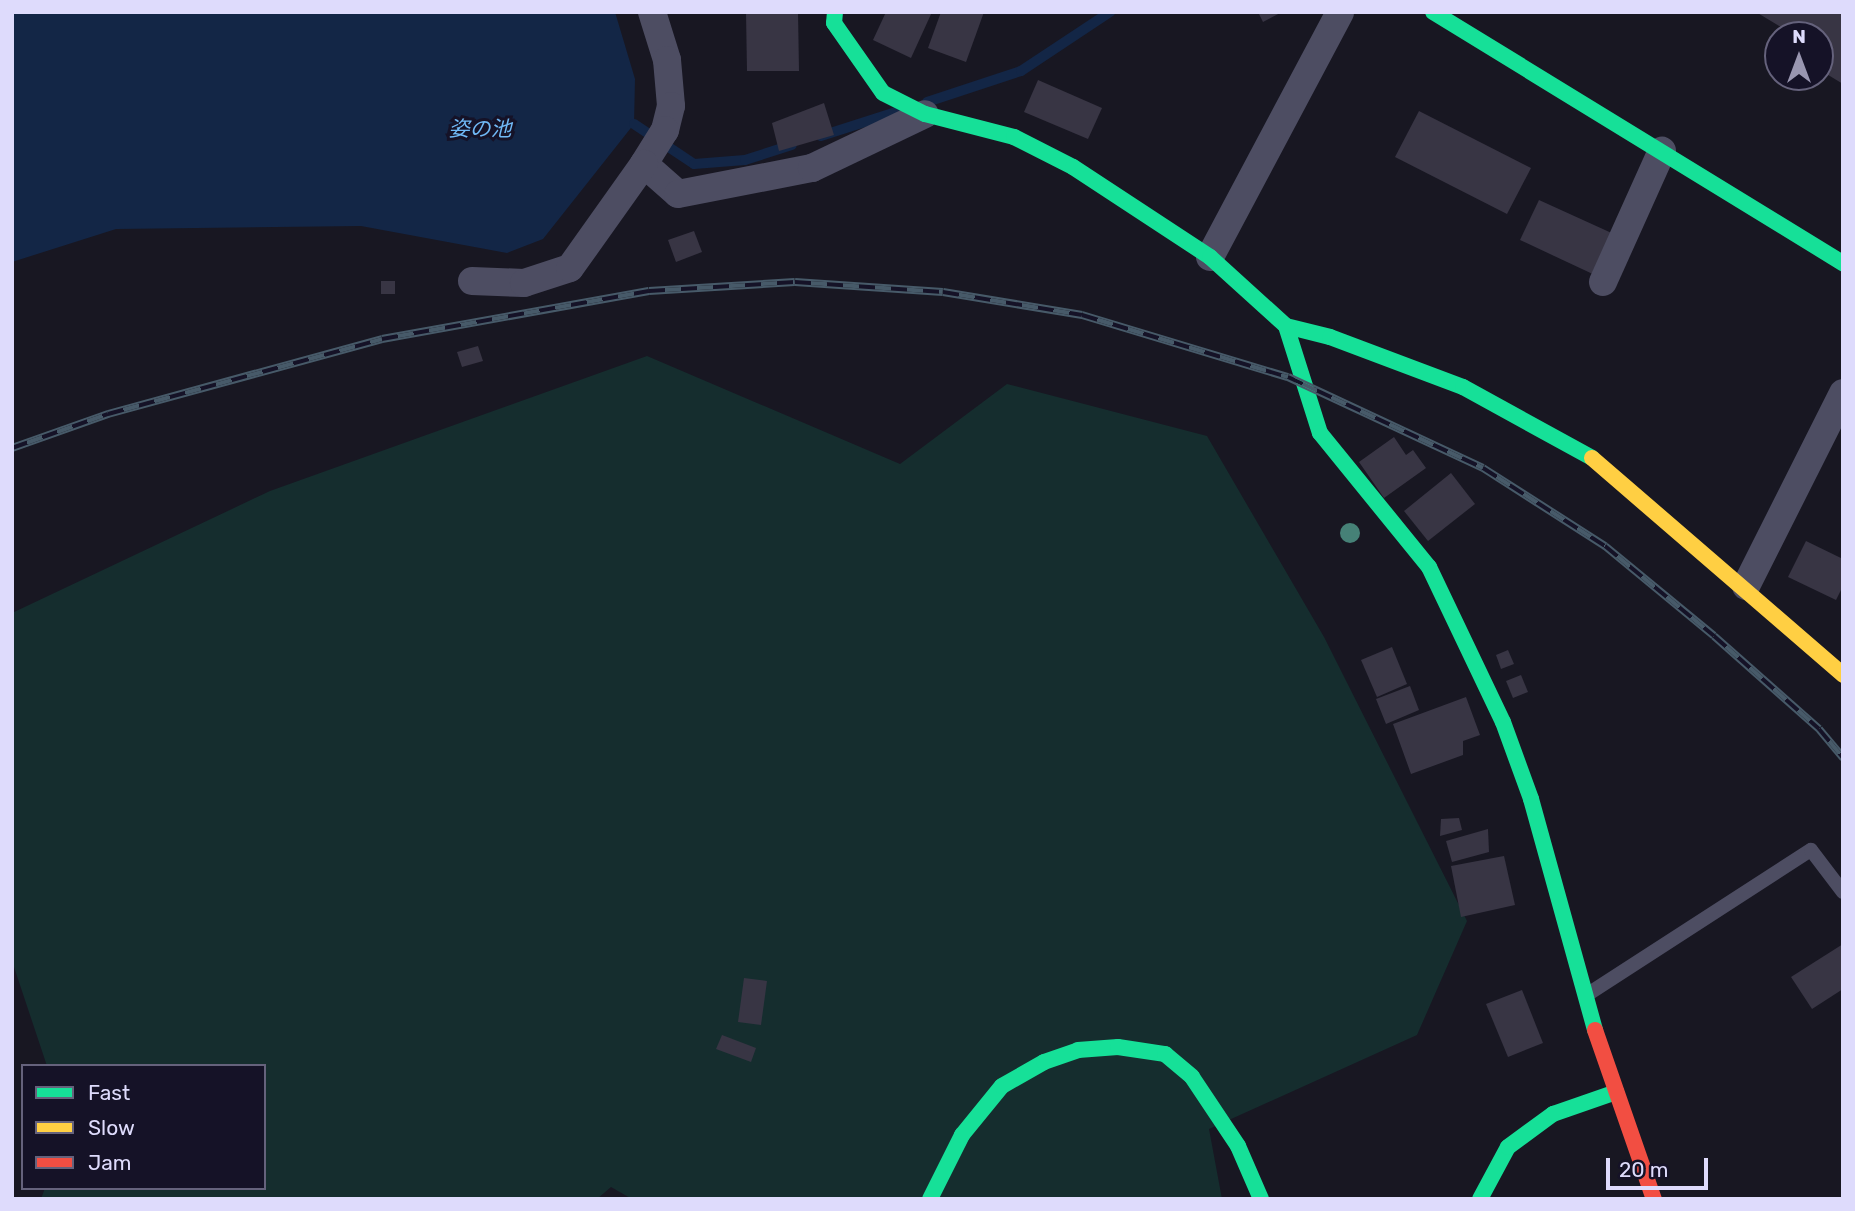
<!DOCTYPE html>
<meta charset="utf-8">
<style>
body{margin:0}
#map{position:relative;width:1855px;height:1211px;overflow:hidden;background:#181722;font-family:Rubik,"Noto Sans JP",sans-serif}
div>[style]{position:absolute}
.green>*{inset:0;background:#152d2e}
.water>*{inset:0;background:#132646}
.stream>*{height:10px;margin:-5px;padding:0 5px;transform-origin:5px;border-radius:5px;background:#132646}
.building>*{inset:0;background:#383544}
.lane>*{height:14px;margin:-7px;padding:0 7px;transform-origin:7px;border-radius:7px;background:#4d4d62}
.street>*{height:28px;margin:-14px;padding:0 14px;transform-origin:14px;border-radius:14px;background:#4d4d62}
.fast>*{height:16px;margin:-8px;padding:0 8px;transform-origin:8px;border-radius:8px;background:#16e098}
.slow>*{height:16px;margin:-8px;padding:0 8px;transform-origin:8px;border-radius:8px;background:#ffcf43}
.jam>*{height:16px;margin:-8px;padding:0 8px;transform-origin:8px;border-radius:8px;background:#f24e42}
.rail>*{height:8px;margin-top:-4px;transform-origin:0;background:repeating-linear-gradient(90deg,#151227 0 16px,#475a69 0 32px);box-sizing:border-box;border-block:2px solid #475a69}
.trees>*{width:20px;height:20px;margin:-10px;border-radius:50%;background:#468177}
span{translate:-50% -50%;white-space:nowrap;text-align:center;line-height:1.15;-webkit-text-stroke:6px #151227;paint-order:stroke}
.water-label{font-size:21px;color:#70b8f5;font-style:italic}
.frame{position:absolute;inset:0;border:14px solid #dedbfc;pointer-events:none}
.legend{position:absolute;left:21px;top:1064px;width:245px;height:126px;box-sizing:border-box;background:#151227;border:2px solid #65627c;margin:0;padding:9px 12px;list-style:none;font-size:21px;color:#dedbfc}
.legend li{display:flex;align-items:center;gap:14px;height:35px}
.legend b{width:35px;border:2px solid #65627c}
.north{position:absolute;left:1764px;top:21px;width:70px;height:70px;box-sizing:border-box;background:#151227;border:2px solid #65627c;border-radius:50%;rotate:0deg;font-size:19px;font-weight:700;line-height:28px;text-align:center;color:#dedbfc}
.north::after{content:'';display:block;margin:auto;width:24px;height:32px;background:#9996b0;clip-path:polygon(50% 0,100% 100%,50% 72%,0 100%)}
.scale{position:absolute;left:1606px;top:1158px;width:102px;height:32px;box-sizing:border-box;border:4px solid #dedbfc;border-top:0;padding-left:9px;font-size:21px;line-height:24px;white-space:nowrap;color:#dedbfc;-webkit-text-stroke:5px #151227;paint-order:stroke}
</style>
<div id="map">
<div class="green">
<i style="clip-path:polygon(647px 356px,900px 464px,1007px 384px,1207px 436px,1324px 637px,1467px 921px,1417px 1035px,1209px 1129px,1222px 1199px,632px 1199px,611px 1187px,597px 1199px,41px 1199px,45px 1188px,264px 1188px,264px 1066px,47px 1066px,12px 961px,12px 613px,270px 491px)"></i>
</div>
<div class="water">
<i style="clip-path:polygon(12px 12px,615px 12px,635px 79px,634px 124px,543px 239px,507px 253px,361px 226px,116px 229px,12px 262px)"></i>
</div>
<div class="stream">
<i style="left:927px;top:102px;width:99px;rotate:-18.3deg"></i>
<i style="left:1021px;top:71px;width:107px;rotate:-33.5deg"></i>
<i style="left:634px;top:124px;width:72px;rotate:33.7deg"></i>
<i style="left:694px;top:164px;width:51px;rotate:-4.5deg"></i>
<i style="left:745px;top:160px;width:49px;rotate:-17.7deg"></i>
<i style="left:821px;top:136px;width:82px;rotate:-17.8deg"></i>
</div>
<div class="building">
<i style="clip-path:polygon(746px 12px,798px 12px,799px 71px,747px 71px)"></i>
<i style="clip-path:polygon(886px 12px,932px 12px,911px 58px,873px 40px)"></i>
<i style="clip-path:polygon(941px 12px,984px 12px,966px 62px,928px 48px)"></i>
<i style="clip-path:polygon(1258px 12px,1282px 12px,1263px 22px)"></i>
<i style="clip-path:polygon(1756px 12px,1843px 12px,1843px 84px,1820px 70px,1820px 35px,1794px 35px)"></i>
<i style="clip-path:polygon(1038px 80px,1102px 108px,1088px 139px,1024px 112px)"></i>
<i style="clip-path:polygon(824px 103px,834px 135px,779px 151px,772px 123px)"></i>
<i style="clip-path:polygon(1419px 111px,1531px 168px,1507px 214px,1395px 157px)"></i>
<i style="clip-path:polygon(1539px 200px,1616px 235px,1597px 276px,1520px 240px)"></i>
<i style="clip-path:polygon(694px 231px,702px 252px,676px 262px,668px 240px)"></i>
<i style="clip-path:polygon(381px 281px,395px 281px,395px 294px,381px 294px)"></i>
<i style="clip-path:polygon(478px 346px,483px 361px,462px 367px,457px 352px)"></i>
<i style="clip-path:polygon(1394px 437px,1406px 455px,1413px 450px,1426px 468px,1384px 498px,1359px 462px)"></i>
<i style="clip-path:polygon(1451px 473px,1475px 504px,1428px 541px,1404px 511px)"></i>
<i style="clip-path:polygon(1806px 541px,1843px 559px,1843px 586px,1836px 600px,1788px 577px)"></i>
<i style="clip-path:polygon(1392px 647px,1407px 684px,1377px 697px,1361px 660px)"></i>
<i style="clip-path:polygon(1508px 650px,1514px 664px,1501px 669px,1496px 655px)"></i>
<i style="clip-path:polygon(1521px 675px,1528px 692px,1513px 698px,1506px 681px)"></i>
<i style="clip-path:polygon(1410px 686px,1419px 710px,1386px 724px,1376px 699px)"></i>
<i style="clip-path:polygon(1466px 697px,1480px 735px,1463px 741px,1463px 755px,1411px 774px,1393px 724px)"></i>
<i style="clip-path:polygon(1459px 818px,1462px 830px,1440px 836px,1441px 819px)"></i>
<i style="clip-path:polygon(1488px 829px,1489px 852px,1452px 862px,1446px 841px)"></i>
<i style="clip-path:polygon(1504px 856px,1515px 905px,1461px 917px,1451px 866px)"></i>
<i style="clip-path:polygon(1843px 944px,1843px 989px,1812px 1009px,1791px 977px)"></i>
<i style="clip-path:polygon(744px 978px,767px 981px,761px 1025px,738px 1022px)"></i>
<i style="clip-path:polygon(1522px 990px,1543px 1043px,1508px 1057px,1486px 1004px)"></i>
<i style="clip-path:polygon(722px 1035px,756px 1048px,751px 1062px,716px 1049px)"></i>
</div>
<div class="lane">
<i style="left:1585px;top:996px;width:269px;rotate:-32.9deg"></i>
<i style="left:1811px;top:850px;width:53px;rotate:52.7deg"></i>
</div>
<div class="street">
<i style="left:652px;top:12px;width:50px;rotate:72.6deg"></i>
<i style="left:667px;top:60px;width:46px;rotate:85deg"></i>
<i style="left:671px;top:106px;width:25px;rotate:104deg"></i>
<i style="left:665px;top:130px;width:40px;rotate:122deg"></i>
<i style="left:644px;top:164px;width:45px;rotate:41.4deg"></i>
<i style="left:678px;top:194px;width:136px;rotate:-11deg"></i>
<i style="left:812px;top:168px;width:125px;rotate:-25.5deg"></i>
<i style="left:1210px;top:257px;width:277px;rotate:-62deg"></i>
<i style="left:472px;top:281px;width:52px;rotate:2.2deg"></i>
<i style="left:524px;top:283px;width:48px;rotate:-18.1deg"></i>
<i style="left:570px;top:268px;width:128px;rotate:-54.6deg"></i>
<i style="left:1603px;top:282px;width:144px;rotate:-65.8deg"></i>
<i style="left:1746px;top:586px;width:216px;rotate:-63.3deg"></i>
</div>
<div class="fast">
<i style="left:835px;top:12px;width:11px;rotate:95deg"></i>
<i style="left:834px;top:23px;width:85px;rotate:55deg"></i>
<i style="left:883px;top:93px;width:47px;rotate:26.6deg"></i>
<i style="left:925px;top:114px;width:92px;rotate:14.5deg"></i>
<i style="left:1014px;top:137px;width:66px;rotate:27deg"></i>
<i style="left:1073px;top:167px;width:164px;rotate:33.3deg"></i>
<i style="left:1210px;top:257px;width:103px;rotate:42.2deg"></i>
<i style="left:1286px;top:326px;width:45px;rotate:14deg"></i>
<i style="left:1330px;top:337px;width:142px;rotate:20.6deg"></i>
<i style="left:1463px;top:387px;width:147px;rotate:28.8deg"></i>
<i style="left:1433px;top:12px;width:481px;rotate:31.5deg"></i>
<i style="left:1286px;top:326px;width:112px;rotate:72.4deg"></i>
<i style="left:1320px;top:433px;width:173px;rotate:50.9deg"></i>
<i style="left:1429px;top:567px;width:172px;rotate:64.5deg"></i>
<i style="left:1503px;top:722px;width:82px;rotate:70deg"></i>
<i style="left:1531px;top:799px;width:240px;rotate:74.5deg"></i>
<i style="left:930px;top:1199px;width:72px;rotate:-63.4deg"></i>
<i style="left:962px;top:1135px;width:63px;rotate:-50.8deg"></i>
<i style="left:1002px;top:1086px;width:48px;rotate:-29.7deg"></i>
<i style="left:1044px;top:1062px;width:36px;rotate:-19deg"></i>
<i style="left:1078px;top:1050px;width:40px;rotate:-4.3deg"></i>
<i style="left:1118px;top:1047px;width:48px;rotate:8.5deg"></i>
<i style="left:1165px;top:1054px;width:35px;rotate:40deg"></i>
<i style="left:1192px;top:1077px;width:83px;rotate:56.3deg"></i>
<i style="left:1238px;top:1146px;width:58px;rotate:66.5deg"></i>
<i style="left:1480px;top:1199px;width:59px;rotate:-61.7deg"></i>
<i style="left:1508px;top:1147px;width:56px;rotate:-36.3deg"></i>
<i style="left:1553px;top:1114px;width:67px;rotate:-19.2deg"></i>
</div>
<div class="slow">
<i style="left:1592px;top:458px;width:332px;rotate:40.8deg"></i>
</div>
<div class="jam">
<i style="left:1595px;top:1030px;width:179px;rotate:70.8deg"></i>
</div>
<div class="rail">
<i style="left:12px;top:448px;width:102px;rotate:-19.5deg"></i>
<i style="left:108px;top:414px;width:284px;rotate:-15.3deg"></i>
<i style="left:382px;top:339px;width:271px;rotate:-10.2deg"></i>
<i style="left:649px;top:291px;width:146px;rotate:-3.5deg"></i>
<i style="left:795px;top:282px;width:148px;rotate:3.9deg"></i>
<i style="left:943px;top:292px;width:141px;rotate:9.4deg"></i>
<i style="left:1082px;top:315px;width:215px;rotate:16.8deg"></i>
<i style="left:1288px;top:377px;width:215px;rotate:25deg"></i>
<i style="left:1483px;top:468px;width:145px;rotate:32.6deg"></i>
<i style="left:1605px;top:546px;width:141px;rotate:39.5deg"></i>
<i style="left:1714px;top:636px;width:140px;rotate:41.5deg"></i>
<i style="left:1819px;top:729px;width:38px;rotate:50deg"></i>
</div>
<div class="trees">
<i style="left:1350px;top:533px"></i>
</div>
<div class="water-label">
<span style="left:480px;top:129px">姿の池</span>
</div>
<div class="frame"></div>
<ul class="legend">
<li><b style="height:9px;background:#16e098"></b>Fast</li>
<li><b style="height:9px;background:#ffcf43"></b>Slow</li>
<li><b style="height:9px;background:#f24e42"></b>Jam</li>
</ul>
<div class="north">N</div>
<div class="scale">20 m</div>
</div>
